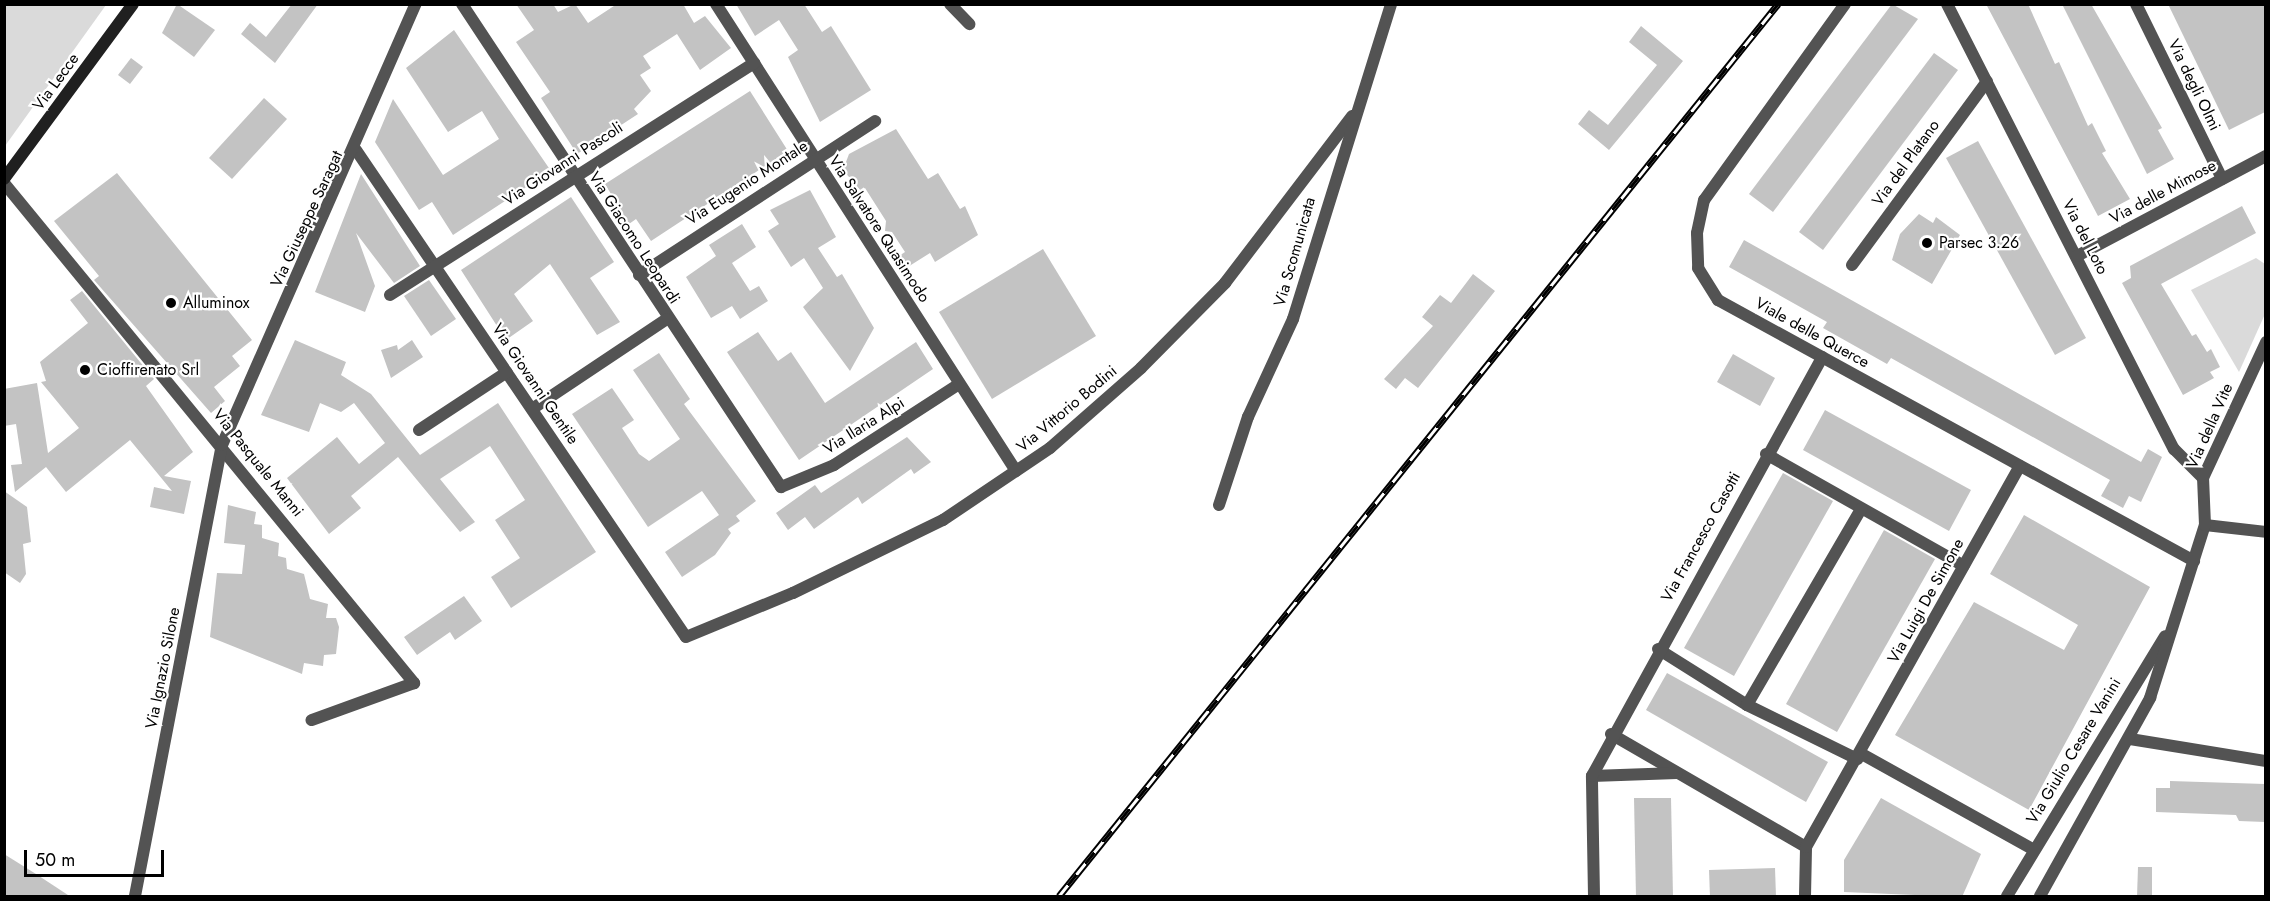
<!DOCTYPE html>
<style>
body{margin:0}
#map{position:relative;width:2270px;height:901px;overflow:hidden;background:#fff;font-family:Jost,sans-serif}
div>[style]{position:absolute}
.green>*{inset:0;background:#dadada}
.building>*{inset:0;background:#c3c3c3}
.minor>*{height:12px;margin:-6px;padding:0 6px;transform-origin:6px;border-radius:6px;background:#535353}
.secondary>*{height:12px;margin:-6px;padding:0 6px;transform-origin:6px;border-radius:6px;background:#202020}
.rail>*{height:7px;margin-top:-3.5px;transform-origin:0;background:repeating-linear-gradient(90deg,#fff 0 14px,#000 0 28px);box-sizing:border-box;border-block:2px solid #000}
.dots>*{width:16px;height:16px;translate:-50% -50%;box-sizing:border-box;border:3px solid #fff;border-radius:50%}
span{translate:-50% -50%;white-space:nowrap;text-align:center;line-height:1.15;-webkit-text-stroke:4.5px #fff;paint-order:stroke}
.street-label{font-size:16px;color:#000}
.poi-label{font-size:16px;color:#000}
.left{translate:0 -50%;text-align:left}
.frame{position:absolute;inset:0;border:6px solid #000;pointer-events:none}
.scale{position:absolute;left:24px;top:850px;width:140px;height:27px;box-sizing:border-box;border:3px solid #000;border-top:0;padding-left:8px;font-size:18px;line-height:21px;white-space:nowrap;color:#000;-webkit-text-stroke:4px #fff;paint-order:stroke}
</style>
<div id="map">
<div class="green">
<i style="clip-path:polygon(5px 4px,106px 5px,5px 146px,4px 5px)"></i>
<i style="clip-path:polygon(2256px 258px,2265px 264px,2265px 314px,2239px 372px,2191px 290px)"></i>
</div>
<div class="building">
<i style="clip-path:polygon(177px 4px,215px 30px,194px 57px,162px 33px)"></i>
<i style="clip-path:polygon(292px 4px,318px 4px,275px 63px,241px 34px,250px 23px,266px 37px)"></i>
<i style="clip-path:polygon(516px 4px,553px 4px,558px 12px,575px 4px,588px 23px,617px 4px,683px 4px,694px 23px,705px 16px,731px 48px,700px 70px,677px 34px,643px 56px,651px 68px,640px 75px,651px 91px,634px 109px,638px 114px,577px 154px,541px 98px,550px 92px,516px 42px,534px 30px)"></i>
<i style="clip-path:polygon(736px 4px,804px 4px,822px 32px,831px 26px,871px 90px,820px 122px,788px 57px,798px 50px,779px 20px,755px 36px)"></i>
<i style="clip-path:polygon(1892px 4px,1918px 19px,1773px 212px,1749px 194px)"></i>
<i style="clip-path:polygon(1986px 4px,2028px 4px,2055px 64px,2059px 62px,2088px 126px,2092px 123px,2106px 151px,2102px 153px,2130px 199px,2098px 216px)"></i>
<i style="clip-path:polygon(2062px 4px,2091px 4px,2162px 128px,2158px 130px,2174px 159px,2147px 174px)"></i>
<i style="clip-path:polygon(2168px 4px,2265px 4px,2265px 112px,2229px 130px)"></i>
<i style="clip-path:polygon(1641px 26px,1683px 61px,1609px 150px,1578px 124px,1589px 110px,1608px 125px,1657px 65px,1629px 42px)"></i>
<i style="clip-path:polygon(454px 30px,551px 171px,453px 235px,432px 202px,419px 210px,375px 142px,393px 99px,443px 175px,499px 139px,482px 111px,448px 132px,406px 68px)"></i>
<i style="clip-path:polygon(1934px 53px,1958px 70px,1823px 250px,1799px 232px)"></i>
<i style="clip-path:polygon(131px 58px,143px 67px,130px 84px,118px 75px)"></i>
<i style="clip-path:polygon(750px 91px,788px 151px,651px 241px,636px 219px,629px 224px,605px 184px)"></i>
<i style="clip-path:polygon(264px 98px,287px 119px,232px 179px,209px 158px)"></i>
<i style="clip-path:polygon(896px 129px,928px 179px,938px 173px,960px 209px,965px 206px,978px 235px,935px 262px,930px 253px,903px 270px,896px 258px,905px 252px,892px 232px,885px 231px,886px 221px,865px 188px,861px 191px,843px 170px,849px 154px)"></i>
<i style="clip-path:polygon(1978px 141px,2086px 338px,2055px 355px,1946px 158px)"></i>
<i style="clip-path:polygon(117px 173px,252px 340px,232px 356px,240px 366px,214px 387px,225px 401px,211px 413px,94px 280px,99px 276px,54px 221px)"></i>
<i style="clip-path:polygon(361px 174px,420px 266px,394px 283px,356px 233px,375px 286px,365px 312px,315px 292px)"></i>
<i style="clip-path:polygon(810px 190px,836px 237px,818px 248px,837px 277px,842px 274px,874px 328px,850px 371px,803px 307px,823px 288px,804px 258px,791px 267px,768px 231px,779px 224px,770px 210px)"></i>
<i style="clip-path:polygon(571px 197px,614px 262px,590px 278px,620px 322px,597px 335px,550px 264px,514px 294px,533px 321px,506px 340px,461px 270px)"></i>
<i style="clip-path:polygon(2242px 206px,2256px 233px,2161px 284px,2192px 336px,2196px 334px,2207px 352px,2211px 349px,2220px 367px,2210px 372px,2214px 378px,2183px 395px,2122px 283px,2131px 278px,2130px 266px)"></i>
<i style="clip-path:polygon(1919px 214px,1933px 223px,1936px 217px,1960px 235px,1932px 284px,1892px 260px,1900px 234px)"></i>
<i style="clip-path:polygon(742px 224px,756px 247px,732px 263px,750px 291px,759px 286px,768px 301px,740px 319px,732px 306px,711px 318px,686px 277px,716px 256px,709px 245px)"></i>
<i style="clip-path:polygon(1744px 240px,2141px 462px,2148px 449px,2162px 457px,2141px 502px,2129px 496px,2123px 508px,2101px 496px,2110px 480px,1891px 358px,1887px 364px,1823px 328px,1827px 322px,1729px 267px)"></i>
<i style="clip-path:polygon(1043px 249px,1096px 336px,992px 399px,939px 312px)"></i>
<i style="clip-path:polygon(1473px 274px,1495px 291px,1418px 388px,1405px 378px,1396px 389px,1384px 379px,1433px 326px,1422px 317px,1440px 295px,1451px 303px)"></i>
<i style="clip-path:polygon(429px 280px,456px 319px,431px 336px,404px 296px)"></i>
<i style="clip-path:polygon(82px 291px,154px 379px,146px 386px,193px 452px,164px 476px,191px 481px,184px 514px,150px 507px,154px 487px,172px 491px,130px 440px,66px 492px,46px 467px,15px 492px,11px 465px,22px 464px,16px 424px,4px 426px,4px 389px,37px 383px,48px 453px,79px 428px,41px 382px,46px 381px,40px 362px,88px 323px,70px 300px)"></i>
<i style="clip-path:polygon(758px 332px,778px 361px,791px 352px,825px 403px,916px 342px,933px 369px,799px 460px,727px 352px)"></i>
<i style="clip-path:polygon(295px 340px,346px 362px,341px 375px,371px 394px,420px 455px,498px 403px,596px 552px,511px 608px,491px 577px,520px 558px,495px 520px,525px 500px,490px 446px,440px 479px,475px 522px,460px 532px,398px 457px,351px 496px,361px 508px,329px 534px,287px 478px,337px 437px,359px 464px,385px 443px,354px 403px,341px 412px,320px 403px,309px 432px,261px 415px)"></i>
<i style="clip-path:polygon(412px 340px,423px 357px,391px 378px,381px 350px,397px 345px,398px 350px)"></i>
<i style="clip-path:polygon(659px 353px,690px 399px,684px 404px,756px 501px,736px 516px,740px 521px,728px 529px,731px 533px,715px 555px,682px 577px,665px 552px,719px 515px,702px 491px,648px 527px,572px 414px,612px 388px,634px 420px,622px 428px,639px 454px,649px 461px,680px 439px,633px 370px)"></i>
<i style="clip-path:polygon(1733px 354px,1775px 378px,1760px 406px,1717px 382px)"></i>
<i style="clip-path:polygon(1825px 410px,1971px 490px,1949px 531px,1803px 450px)"></i>
<i style="clip-path:polygon(907px 437px,931px 462px,914px 474px,911px 469px,862px 504px,858px 497px,814px 529px,805px 517px,788px 530px,776px 513px,815px 485px,821px 493px)"></i>
<i style="clip-path:polygon(1783px 473px,1833px 501px,1734px 676px,1684px 648px)"></i>
<i style="clip-path:polygon(4px 491px,27px 507px,31px 542px,23px 544px,26px 574px,20px 583px,4px 572px)"></i>
<i style="clip-path:polygon(228px 505px,256px 512px,254px 524px,262px 525px,262px 538px,279px 543px,278px 556px,286px 558px,287px 569px,304px 574px,310px 599px,328px 604px,326px 618px,336px 618px,339px 627px,336px 654px,324px 655px,323px 666px,304px 663px,302px 674px,210px 637px,217px 573px,242px 574px,245px 545px,224px 543px)"></i>
<i style="clip-path:polygon(2024px 515px,2150px 587px,2029px 810px,1895px 735px,1974px 602px,2064px 650px,2078px 625px,1990px 574px)"></i>
<i style="clip-path:polygon(1884px 530px,1935px 559px,1837px 732px,1786px 704px)"></i>
<i style="clip-path:polygon(464px 596px,482px 621px,455px 640px,450px 632px,417px 655px,404px 637px)"></i>
<i style="clip-path:polygon(1667px 673px,1828px 762px,1806px 802px,1646px 710px)"></i>
<i style="clip-path:polygon(2170px 781px,2265px 784px,2265px 822px,2239px 821px,2236px 815px,2156px 812px,2156px 788px,2170px 788px)"></i>
<i style="clip-path:polygon(1634px 798px,1671px 798px,1673px 897px,1636px 897px)"></i>
<i style="clip-path:polygon(1881px 798px,1981px 854px,1962px 897px,1844px 892px,1844px 860px)"></i>
<i style="clip-path:polygon(4px 854px,36px 874px,71px 897px,4px 897px)"></i>
<i style="clip-path:polygon(2138px 867px,2152px 867px,2152px 897px,2137px 897px)"></i>
<i style="clip-path:polygon(1775px 868px,1776px 897px,1710px 897px,1709px 870px)"></i>
</div>
<div class="minor">
<i style="left:462px;top:4px;width:579px;rotate:56.56deg"></i>
<i style="left:781px;top:487px;width:57px;rotate:-22.5deg"></i>
<i style="left:834px;top:465px;width:149px;rotate:-32.9deg"></i>
<i style="left:716px;top:4px;width:555px;rotate:57.28deg"></i>
<i style="left:950px;top:4px;width:28px;rotate:46deg"></i>
<i style="left:1845px;top:4px;width:241px;rotate:125.7deg"></i>
<i style="left:1704px;top:200px;width:34px;rotate:102deg"></i>
<i style="left:1697px;top:233px;width:35px;rotate:88deg"></i>
<i style="left:1698px;top:268px;width:38px;rotate:58deg"></i>
<i style="left:1718px;top:300px;width:543px;rotate:28.74deg"></i>
<i style="left:1947px;top:4px;width:500px;rotate:63deg"></i>
<i style="left:2174px;top:449px;width:41px;rotate:45deg"></i>
<i style="left:2136px;top:4px;width:195px;rotate:63.8deg"></i>
<i style="left:356px;top:150px;width:588px;rotate:55.88deg"></i>
<i style="left:686px;top:637px;width:116px;rotate:-22.4deg"></i>
<i style="left:793px;top:593px;width:167px;rotate:-26deg"></i>
<i style="left:943px;top:520px;width:129px;rotate:-33.9deg"></i>
<i style="left:1050px;top:448px;width:121px;rotate:-41.3deg"></i>
<i style="left:1141px;top:368px;width:120px;rotate:-45.3deg"></i>
<i style="left:1225px;top:283px;width:210px;rotate:-52.7deg"></i>
<i style="left:4px;top:183px;width:647px;rotate:50.65deg"></i>
<i style="left:414px;top:683px;width:109px;rotate:160.1deg"></i>
<i style="left:2077px;top:256px;width:214px;rotate:-27.9deg"></i>
<i style="left:1852px;top:265px;width:228px;rotate:-53.7deg"></i>
<i style="left:639px;top:275px;width:282px;rotate:-33.1deg"></i>
<i style="left:390px;top:295px;width:432px;rotate:-32.5deg"></i>
<i style="left:532px;top:409px;width:162px;rotate:-33.7deg"></i>
<i style="left:419px;top:430px;width:105px;rotate:-33.4deg"></i>
<i style="left:1766px;top:454px;width:227px;rotate:29.5deg"></i>
<i style="left:1219px;top:505px;width:93px;rotate:-71.8deg"></i>
<i style="left:1248px;top:417px;width:108px;rotate:-65.3deg"></i>
<i style="left:1293px;top:319px;width:330px;rotate:-72.7deg"></i>
<i style="left:2205px;top:525px;width:61px;rotate:6.5deg"></i>
<i style="left:1658px;top:649px;width:105px;rotate:32.2deg"></i>
<i style="left:1747px;top:705px;width:123px;rotate:26.1deg"></i>
<i style="left:1747px;top:705px;width:227px;rotate:-59.8deg"></i>
<i style="left:1611px;top:734px;width:225px;rotate:30.1deg"></i>
<i style="left:2130px;top:739px;width:138px;rotate:9.2deg"></i>
<i style="left:1860px;top:753px;width:199px;rotate:29.1deg"></i>
<i style="left:1592px;top:776px;width:85px;rotate:-2deg"></i>
<i style="left:135px;top:896px;width:459px;rotate:-79.1deg"></i>
<i style="left:222px;top:445px;width:482px;rotate:-66.3deg"></i>
<i style="left:1594px;top:896px;width:120px;rotate:-91deg"></i>
<i style="left:1592px;top:776px;width:478px;rotate:-61.2deg"></i>
<i style="left:1805px;top:896px;width:49px;rotate:-88.8deg"></i>
<i style="left:1806px;top:847px;width:437px;rotate:-60.7deg"></i>
<i style="left:2007px;top:896px;width:304px;rotate:-58.7deg"></i>
<i style="left:2040px;top:896px;width:227px;rotate:-60.9deg"></i>
<i style="left:2150px;top:698px;width:182px;rotate:-72.4deg"></i>
<i style="left:2205px;top:525px;width:47px;rotate:-92.4deg"></i>
<i style="left:2203px;top:478px;width:150px;rotate:-65.1deg"></i>
</div>
<div class="secondary">
<i style="left:4px;top:179px;width:217px;rotate:-53.6deg"></i>
</div>
<div class="rail">
<i style="left:1059px;top:896px;width:1146px;rotate:-51.13deg"></i>
</div>
<div class="dots">
<i style="left:1927px;top:243px;background:#000"></i>
<i style="left:171px;top:303px;background:#000"></i>
<i style="left:85px;top:370px;background:#000"></i>
</div>
<div class="street-label">
<span style="left:56px;top:82px;rotate:-54deg">Via Lecce</span>
<span style="left:2194px;top:85px;rotate:64deg">Via degli Olmi</span>
<span style="left:1906px;top:163px;rotate:-54deg">Via del Platano</span>
<span style="left:563px;top:164px;rotate:-33deg">Via Giovanni Pascoli</span>
<span style="left:747px;top:183px;rotate:-33deg">Via Eugenio Montale</span>
<span style="left:2163px;top:192px;rotate:-28deg">Via delle Mimose</span>
<span style="left:307px;top:219px;rotate:-65deg">Via Giuseppe Saragat</span>
<span style="left:879px;top:229px;rotate:57deg">Via Salvatore Quasimodo</span>
<span style="left:2085px;top:237px;rotate:63deg">Via del Loto</span>
<span style="left:634px;top:238px;rotate:57deg">Via Giacomo Leopardi</span>
<span style="left:1295px;top:252px;rotate:-74deg">Via Scomunicata</span>
<span style="left:1812px;top:333px;rotate:29deg">Viale delle Querce</span>
<span style="left:535px;top:384px;rotate:56deg">Via Giovanni Gentile</span>
<span style="left:1067px;top:409px;rotate:-40deg">Via Vittorio Bodini</span>
<span style="left:864px;top:426px;rotate:-32deg">Via Ilaria Alpi</span>
<span style="left:2210px;top:426px;rotate:-66deg">Via della Vite</span>
<span style="left:258px;top:463px;rotate:51deg">Via Pasquale Manni</span>
<span style="left:1701px;top:537px;rotate:-61deg">Via Francesco Casotti</span>
<span style="left:1926px;top:601px;rotate:-61deg">Via Luigi De Simone</span>
<span style="left:163px;top:668px;rotate:-79deg">Via Ignazio Silone</span>
<span style="left:2074px;top:751px;rotate:-59deg">Via Giulio Cesare Vanini</span>
</div>
<div class="poi-label">
<span class="left" style="left:1939px;top:243px">Parsec 3.26</span>
<span class="left" style="left:183px;top:303px">Alluminox</span>
<span class="left" style="left:97px;top:370px">Cioffirenato Srl</span>
</div>
<div class="frame"></div>
<div class="scale">50 m</div>
</div>
